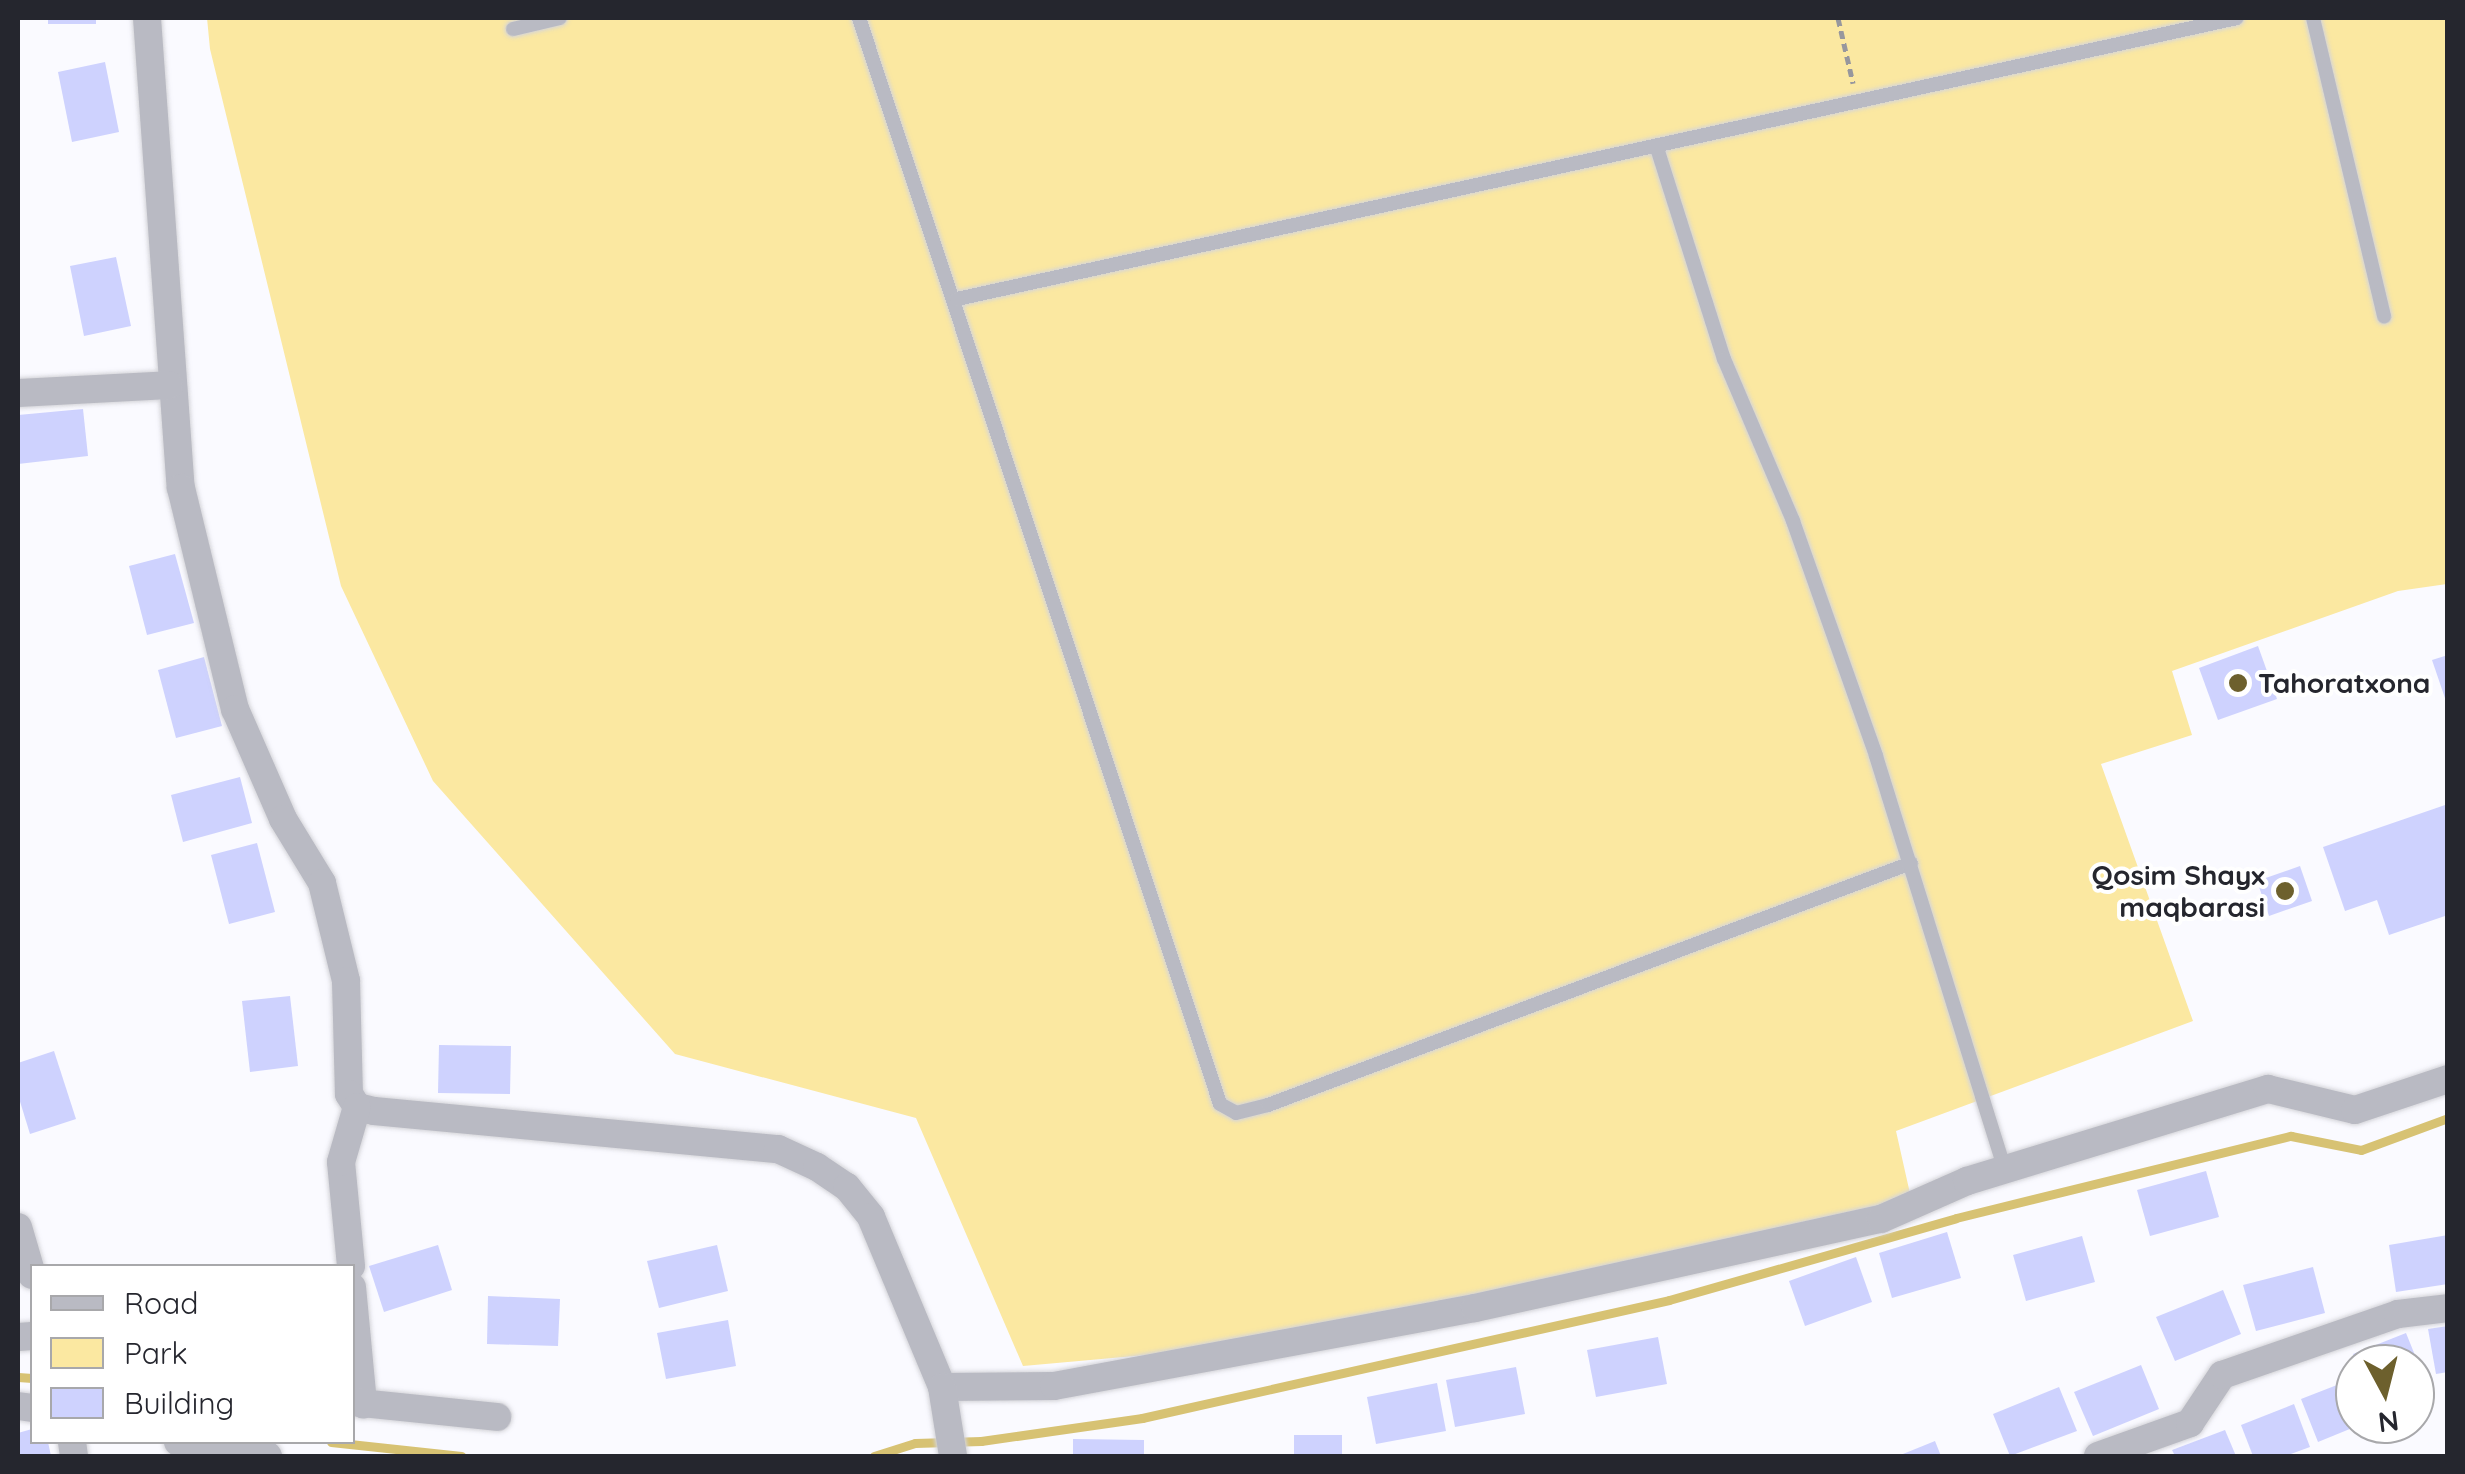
<!DOCTYPE html>
<style>
body{margin:0}
#map{position:relative;width:2465px;height:1474px;overflow:hidden;background:#fafaff;font-family:Quicksand,sans-serif}
div>[style]{position:absolute}
.green>*{inset:0;background:#fbe8a1}
.stream>*{height:9px;margin:-4.5px;padding:0 4.5px;transform-origin:4.5px;border-radius:4.5px;background:#d7c273}
.building>*{inset:0;background:#ced2fe}
.path>*{height:5px;margin-top:-2.5px;transform-origin:0;background:repeating-linear-gradient(90deg,#97979d 0 8px,transparent 0 13px)}
.roads{filter:drop-shadow(0 0 2px #d4d4d9) drop-shadow(0 0 2px #d4d4d9)}
.service>*{height:14px;margin:-7px;padding:0 7px;transform-origin:7px;border-radius:7px;background:#b9bac3}
.minor>*{height:28px;margin:-14px;padding:0 14px;transform-origin:14px;border-radius:14px;background:#b9bac3}
.dots>*{width:28px;height:28px;translate:-50% -50%;box-sizing:border-box;border:5px solid #fff;border-radius:50%}
span{translate:-50% -50%;white-space:nowrap;text-align:center;line-height:1.15;-webkit-text-stroke:8px #fff;paint-order:stroke}
.poi-label{font-size:28px;color:#25262e;font-weight:700}
.left{translate:0 -50%;text-align:left}
.right{translate:-100% -50%;text-align:right}
.frame{position:absolute;inset:0;border:20px solid #25262e;pointer-events:none}
.legend{position:absolute;left:30px;top:1264px;width:325px;height:180px;box-sizing:border-box;background:#fff;border:2px solid #a8a8ab;margin:0;padding:12px 18px;list-style:none;font-size:30px;color:#25262e}
.legend li{display:flex;align-items:center;gap:20px;height:50px}
.legend b{width:50px;border:2px solid #a8a8ab}
.north{position:absolute;left:2335px;top:1344px;width:100px;height:100px;box-sizing:border-box;background:#fff;border:2px solid #a8a8ab;border-radius:50%;rotate:173deg;font-size:28px;font-weight:700;line-height:40px;text-align:center;color:#25262e}
.north::after{content:'';display:block;margin:auto;width:35px;height:45px;background:#6d602d;clip-path:polygon(50% 0,100% 100%,50% 72%,0 100%)}
</style>
<div id="map">
<div class="green">
<i style="clip-path:polygon(207px 18px,2447px 18px,2447px 584px,2398px 591px,2172px 671px,2192px 735px,2101px 764px,2193px 1021px,1896px 1131px,1911px 1198px,1236px 1347px,1023px 1366px,916px 1118px,675px 1054px,433px 781px,341px 586px,210px 49px)"></i>
</div>
<div class="stream">
<i style="left:18px;top:1377px;width:14px;rotate:4deg"></i>
<i style="left:331px;top:1442px;width:131px;rotate:6.1deg"></i>
<i style="left:874px;top:1456px;width:43px;rotate:-17.6deg"></i>
<i style="left:915px;top:1443px;width:66px;rotate:-1.7deg"></i>
<i style="left:981px;top:1441px;width:163px;rotate:-8.1deg"></i>
<i style="left:1142px;top:1418px;width:540px;rotate:-12.62deg"></i>
<i style="left:1669px;top:1300px;width:298px;rotate:-15.9deg"></i>
<i style="left:1956px;top:1218px;width:345px;rotate:-13.8deg"></i>
<i style="left:2291px;top:1136px;width:71px;rotate:11.3deg"></i>
<i style="left:2361px;top:1150px;width:93px;rotate:-20.2deg"></i>
</div>
<div class="building">
<i style="clip-path:polygon(48px 18px,96px 18px,96px 24px,48px 24px)"></i>
<i style="clip-path:polygon(105px 62px,119px 132px,72px 142px,58px 72px)"></i>
<i style="clip-path:polygon(116px 257px,131px 326px,84px 336px,70px 266px)"></i>
<i style="clip-path:polygon(83px 409px,88px 456px,18px 464px,18px 415px)"></i>
<i style="clip-path:polygon(175px 554px,194px 623px,147px 635px,129px 566px)"></i>
<i style="clip-path:polygon(2258px 646px,2277px 699px,2218px 720px,2199px 668px)"></i>
<i style="clip-path:polygon(2448px 655px,2448px 704px,2447px 704px,2432px 660px)"></i>
<i style="clip-path:polygon(204px 657px,222px 726px,176px 738px,158px 670px)"></i>
<i style="clip-path:polygon(240px 777px,252px 823px,183px 842px,171px 795px)"></i>
<i style="clip-path:polygon(2448px 804px,2448px 915px,2389px 935px,2377px 900px,2345px 911px,2323px 847px)"></i>
<i style="clip-path:polygon(257px 843px,275px 912px,229px 924px,211px 855px)"></i>
<i style="clip-path:polygon(2300px 866px,2312px 901px,2269px 916px,2257px 881px)"></i>
<i style="clip-path:polygon(290px 996px,298px 1066px,250px 1072px,242px 1001px)"></i>
<i style="clip-path:polygon(439px 1045px,511px 1046px,510px 1094px,438px 1093px)"></i>
<i style="clip-path:polygon(54px 1051px,76px 1119px,30px 1134px,18px 1095px,18px 1063px)"></i>
<i style="clip-path:polygon(2206px 1171px,2219px 1217px,2150px 1236px,2137px 1190px)"></i>
<i style="clip-path:polygon(1947px 1232px,1961px 1278px,1892px 1298px,1879px 1253px)"></i>
<i style="clip-path:polygon(2448px 1235px,2448px 1284px,2396px 1292px,2389px 1245px)"></i>
<i style="clip-path:polygon(2082px 1236px,2095px 1282px,2026px 1301px,2013px 1255px)"></i>
<i style="clip-path:polygon(438px 1245px,452px 1290px,384px 1312px,369px 1266px)"></i>
<i style="clip-path:polygon(717px 1245px,728px 1291px,659px 1308px,647px 1261px)"></i>
<i style="clip-path:polygon(1856px 1257px,1872px 1302px,1805px 1326px,1789px 1281px)"></i>
<i style="clip-path:polygon(2313px 1267px,2325px 1313px,2256px 1331px,2243px 1285px)"></i>
<i style="clip-path:polygon(2223px 1290px,2241px 1334px,2175px 1361px,2156px 1317px)"></i>
<i style="clip-path:polygon(488px 1296px,560px 1299px,558px 1346px,487px 1344px)"></i>
<i style="clip-path:polygon(728px 1320px,736px 1366px,666px 1379px,657px 1333px)"></i>
<i style="clip-path:polygon(2448px 1326px,2448px 1372px,2436px 1374px,2428px 1329px)"></i>
<i style="clip-path:polygon(2406px 1333px,2423px 1375px,2415px 1378px,2415px 1364px,2357px 1364px,2353px 1354px)"></i>
<i style="clip-path:polygon(1658px 1337px,1667px 1384px,1596px 1397px,1587px 1350px)"></i>
<i style="clip-path:polygon(2141px 1365px,2159px 1409px,2093px 1436px,2074px 1392px)"></i>
<i style="clip-path:polygon(1516px 1367px,1525px 1414px,1455px 1427px,1446px 1380px)"></i>
<i style="clip-path:polygon(2355px 1378px,2355px 1424px,2362px 1424px,2318px 1442px,2301px 1399px)"></i>
<i style="clip-path:polygon(1437px 1383px,1446px 1431px,1376px 1444px,1367px 1397px)"></i>
<i style="clip-path:polygon(2059px 1387px,2077px 1431px,2010px 1456px,1993px 1414px)"></i>
<i style="clip-path:polygon(2294px 1404px,2310px 1447px,2285px 1456px,2253px 1456px,2241px 1425px)"></i>
<i style="clip-path:polygon(32px 1429px,32px 1442px,48px 1442px,51px 1456px,18px 1456px,18px 1433px)"></i>
<i style="clip-path:polygon(2225px 1430px,2236px 1456px,2175px 1456px,2172px 1450px)"></i>
<i style="clip-path:polygon(1294px 1435px,1342px 1435px,1342px 1456px,1294px 1456px)"></i>
<i style="clip-path:polygon(1073px 1439px,1144px 1440px,1144px 1456px,1073px 1456px)"></i>
<i style="clip-path:polygon(1935px 1441px,1941px 1456px,1898px 1456px)"></i>
</div>
<div class="path">
<i style="left:1838px;top:18px;width:67px;rotate:77deg"></i>
</div>
<div class="roads">
<div class="service">
<i style="left:859px;top:18px;width:1144px;rotate:71.61deg"></i>
<i style="left:1220px;top:1104px;width:18px;rotate:29deg"></i>
<i style="left:1236px;top:1113px;width:33px;rotate:-14deg"></i>
<i style="left:1268px;top:1105px;width:687px;rotate:-20.62deg"></i>
<i style="left:2313px;top:18px;width:307px;rotate:76.6deg"></i>
<i style="left:513px;top:29px;width:48px;rotate:-13.2deg"></i>
<i style="left:1657px;top:148px;width:221px;rotate:72.4deg"></i>
<i style="left:1724px;top:359px;width:176px;rotate:66.9deg"></i>
<i style="left:1793px;top:521px;width:249px;rotate:70.5deg"></i>
<i style="left:1876px;top:756px;width:433px;rotate:72.7deg"></i>
<i style="left:957px;top:299px;width:1310px;rotate:-12.38deg"></i>
</div>
<div class="minor">
<i style="left:147px;top:18px;width:471px;rotate:85.9deg"></i>
<i style="left:181px;top:488px;width:228px;rotate:76.3deg"></i>
<i style="left:235px;top:709px;width:120px;rotate:66.4deg"></i>
<i style="left:283px;top:819px;width:75px;rotate:58.6deg"></i>
<i style="left:322px;top:883px;width:101px;rotate:76.2deg"></i>
<i style="left:346px;top:981px;width:113px;rotate:88.5deg"></i>
<i style="left:349px;top:1094px;width:15px;rotate:58deg"></i>
<i style="left:357px;top:1107px;width:17px;rotate:13deg"></i>
<i style="left:374px;top:1111px;width:406px;rotate:5.4deg"></i>
<i style="left:778px;top:1149px;width:43px;rotate:24.8deg"></i>
<i style="left:817px;top:1167px;width:36px;rotate:34deg"></i>
<i style="left:847px;top:1187px;width:38px;rotate:51deg"></i>
<i style="left:871px;top:1217px;width:184px;rotate:67.3deg"></i>
<i style="left:942px;top:1387px;width:112px;rotate:-0.5deg"></i>
<i style="left:1054px;top:1386px;width:428px;rotate:-10.5deg"></i>
<i style="left:1475px;top:1308px;width:416px;rotate:-12.4deg"></i>
<i style="left:1881px;top:1219px;width:94px;rotate:-23.8deg"></i>
<i style="left:1967px;top:1181px;width:315px;rotate:-17deg"></i>
<i style="left:2268px;top:1089px;width:89px;rotate:13.6deg"></i>
<i style="left:2355px;top:1110px;width:98px;rotate:-18.4deg"></i>
<i style="left:18px;top:393px;width:151px;rotate:-3deg"></i>
<i style="left:18px;top:1227px;width:50px;rotate:73.7deg"></i>
<i style="left:351px;top:1266px;width:104px;rotate:-95.5deg"></i>
<i style="left:341px;top:1162px;width:57px;rotate:-73.8deg"></i>
<i style="left:352px;top:1287px;width:118px;rotate:84.6deg"></i>
<i style="left:18px;top:1337px;width:14px;rotate:-4deg"></i>
<i style="left:942px;top:1387px;width:70px;rotate:80.9deg"></i>
<i style="left:352px;top:1402px;width:146px;rotate:5.9deg"></i>
<i style="left:18px;top:1406px;width:14px;rotate:8deg"></i>
<i style="left:72px;top:1442px;width:14px;rotate:82deg"></i>
<i style="left:178px;top:1442px;width:91px;rotate:8.8deg"></i>
<i style="left:2098px;top:1456px;width:98px;rotate:-19.7deg"></i>
<i style="left:2190px;top:1423px;width:58px;rotate:-56.3deg"></i>
<i style="left:2222px;top:1375px;width:186px;rotate:-19.1deg"></i>
<i style="left:2398px;top:1314px;width:50px;rotate:-6.8deg"></i>
</div>
</div>
<div class="dots">
<i style="left:2238px;top:683px;background:#6d602d"></i>
<i style="left:2285px;top:891px;background:#6d602d"></i>
</div>
<div class="poi-label">
<span class="left" style="left:2258px;top:683px">Tahoratxona</span>
<span class="right" style="left:2265px;top:891px">Qosim Shayx<br>maqbarasi</span>
</div>
<div class="frame"></div>
<ul class="legend">
<li><b style="height:12px;background:#b9bac3"></b>Road</li>
<li><b style="height:28px;background:#fbe8a1"></b>Park</li>
<li><b style="height:28px;background:#ced2fe"></b>Building</li>
</ul>
<div class="north">N</div>
</div>
